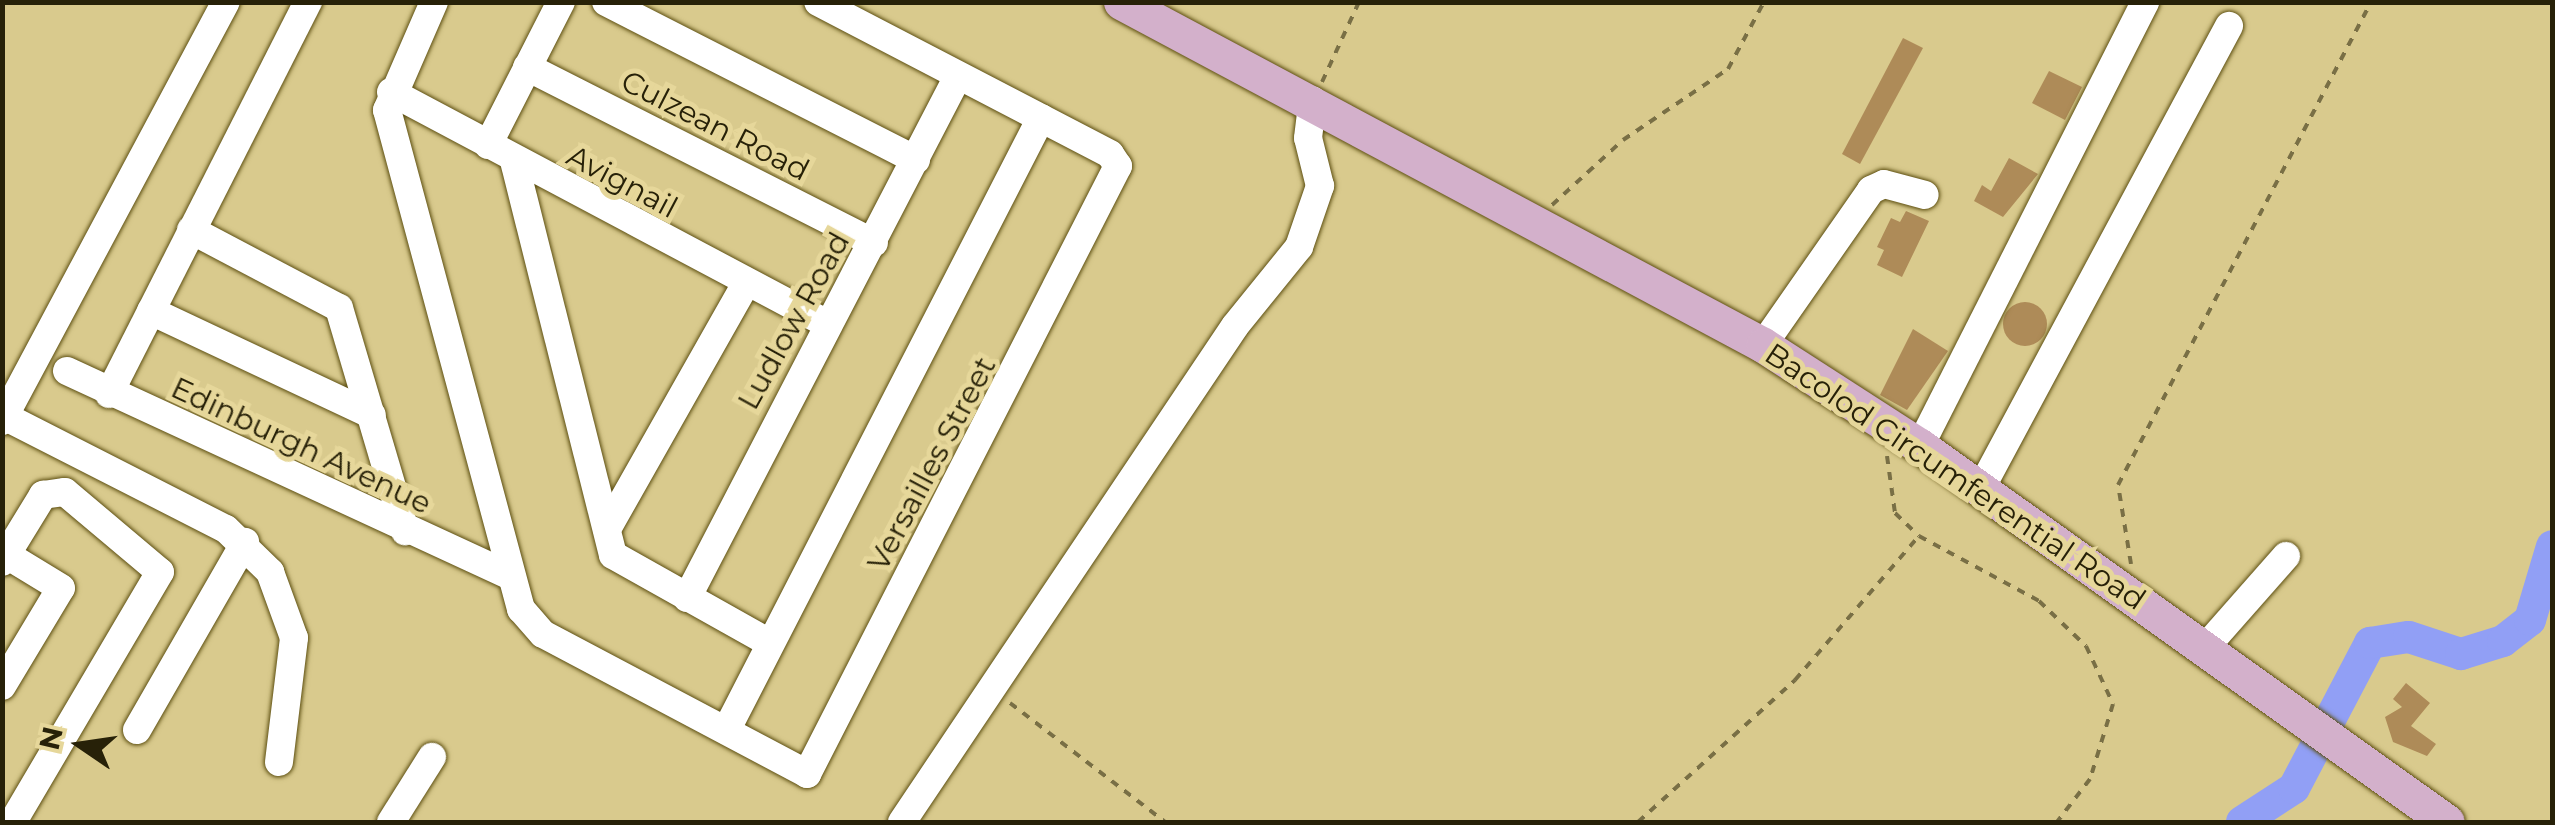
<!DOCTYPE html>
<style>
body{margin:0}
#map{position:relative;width:2555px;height:825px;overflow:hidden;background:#d9ca8d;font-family:Montserrat,sans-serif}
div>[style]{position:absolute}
.river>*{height:32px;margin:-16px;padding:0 16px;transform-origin:16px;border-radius:16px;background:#919ff5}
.building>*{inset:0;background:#ae8b58}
.round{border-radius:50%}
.path>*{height:4px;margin-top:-2px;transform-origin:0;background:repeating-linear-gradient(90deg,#796f45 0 8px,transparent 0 16px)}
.roads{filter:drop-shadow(0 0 2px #5d4f11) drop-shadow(0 0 2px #5d4f11)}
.minor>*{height:28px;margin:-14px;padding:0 14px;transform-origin:14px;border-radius:14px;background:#fff}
.major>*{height:35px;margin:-17.5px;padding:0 17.5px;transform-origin:17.5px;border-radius:17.5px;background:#d3b0cb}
span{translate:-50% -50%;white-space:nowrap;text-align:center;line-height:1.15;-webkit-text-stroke:10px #e6d79a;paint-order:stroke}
.street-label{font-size:30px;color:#272108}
.frame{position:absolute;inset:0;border:5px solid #272108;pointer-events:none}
.north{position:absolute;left:30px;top:695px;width:100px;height:100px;-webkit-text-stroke:8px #e6d79a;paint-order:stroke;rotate:283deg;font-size:28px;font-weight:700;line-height:40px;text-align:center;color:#272108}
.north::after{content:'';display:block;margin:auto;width:35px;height:45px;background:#272108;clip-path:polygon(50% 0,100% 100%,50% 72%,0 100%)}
</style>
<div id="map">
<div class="river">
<i style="left:2242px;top:822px;width:62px;rotate:-33.2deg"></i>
<i style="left:2294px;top:788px;width:164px;rotate:-62.3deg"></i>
<i style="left:2370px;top:643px;width:39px;rotate:-9deg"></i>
<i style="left:2409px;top:637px;width:55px;rotate:18.1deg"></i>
<i style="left:2461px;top:654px;width:44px;rotate:-17.2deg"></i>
<i style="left:2503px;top:641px;width:34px;rotate:-38deg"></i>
<i style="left:2530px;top:620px;width:77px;rotate:-73.4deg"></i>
</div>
<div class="building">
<i style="clip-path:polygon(1903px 38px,1923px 48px,1860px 164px,1842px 154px)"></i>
<i style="clip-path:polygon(2049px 71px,2082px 87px,2065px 120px,2032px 103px)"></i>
<i style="clip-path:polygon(2009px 158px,2038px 174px,2003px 217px,1974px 201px,1982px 185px,1991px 191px)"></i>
<i style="clip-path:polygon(1906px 211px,1929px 221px,1902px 277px,1877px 265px,1884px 250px,1877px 247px,1891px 218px,1900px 222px)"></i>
<i class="round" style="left:2003px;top:302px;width:44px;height:44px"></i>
<i style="clip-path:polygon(1913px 329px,1948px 351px,1907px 410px,1880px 395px)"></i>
<i style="clip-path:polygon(2406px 683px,2430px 703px,2411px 726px,2436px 744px,2427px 756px,2393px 742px,2385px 717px,2402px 707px,2393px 699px)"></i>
</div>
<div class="path">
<i style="left:1322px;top:82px;width:88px;rotate:-65.2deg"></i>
<i style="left:1552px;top:205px;width:96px;rotate:-42.5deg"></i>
<i style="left:1623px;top:140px;width:127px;rotate:-34.1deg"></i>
<i style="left:1728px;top:69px;width:76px;rotate:-61.8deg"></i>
<i style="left:1887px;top:456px;width:58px;rotate:82deg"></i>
<i style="left:1895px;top:513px;width:33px;rotate:44deg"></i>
<i style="left:1919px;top:536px;width:136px;rotate:28.4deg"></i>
<i style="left:2039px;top:601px;width:65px;rotate:43.8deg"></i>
<i style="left:2086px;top:646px;width:64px;rotate:65deg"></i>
<i style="left:2113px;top:704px;width:78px;rotate:107deg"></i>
<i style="left:2090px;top:779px;width:54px;rotate:127.5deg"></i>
<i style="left:2131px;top:564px;width:80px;rotate:-99.3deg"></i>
<i style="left:2118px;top:485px;width:545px;rotate:-62.35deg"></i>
<i style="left:1010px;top:703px;width:195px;rotate:37.5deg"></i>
<i style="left:1638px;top:822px;width:212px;rotate:-42.1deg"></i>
<i style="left:1795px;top:680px;width:190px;rotate:-49.3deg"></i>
</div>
<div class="roads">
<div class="minor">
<i style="left:434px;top:2px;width:118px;rotate:113.5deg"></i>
<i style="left:387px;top:110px;width:517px;rotate:74.97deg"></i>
<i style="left:521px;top:609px;width:33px;rotate:49deg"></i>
<i style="left:543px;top:634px;width:299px;rotate:27.9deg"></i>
<i style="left:807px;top:774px;width:683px;rotate:-62.91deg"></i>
<i style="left:1118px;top:166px;width:14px;rotate:-124deg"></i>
<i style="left:1110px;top:154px;width:329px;rotate:-152.5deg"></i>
<i style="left:606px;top:2px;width:348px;rotate:27deg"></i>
<i style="left:527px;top:67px;width:389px;rotate:26.9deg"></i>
<i style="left:391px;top:92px;width:492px;rotate:28deg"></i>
<i style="left:488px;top:145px;width:161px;rotate:-63deg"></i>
<i style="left:514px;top:161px;width:406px;rotate:75.9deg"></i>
<i style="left:613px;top:555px;width:178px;rotate:29.3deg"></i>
<i style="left:191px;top:230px;width:167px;rotate:27.8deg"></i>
<i style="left:339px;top:308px;width:233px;rotate:73.5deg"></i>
<i style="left:151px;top:311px;width:244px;rotate:25.2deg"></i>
<i style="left:1763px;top:345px;width:189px;rotate:-55.1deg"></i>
<i style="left:1871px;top:190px;width:14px;rotate:-25deg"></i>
<i style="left:1884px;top:184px;width:42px;rotate:15deg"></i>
<i style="left:67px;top:371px;width:487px;rotate:24.8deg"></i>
<i style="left:109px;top:394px;width:440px;rotate:-63.1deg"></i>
<i style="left:2px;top:415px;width:251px;rotate:27deg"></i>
<i style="left:226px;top:529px;width:62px;rotate:44.3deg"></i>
<i style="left:270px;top:572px;width:70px;rotate:70deg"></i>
<i style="left:294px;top:638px;width:125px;rotate:96.9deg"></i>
<i style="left:2px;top:421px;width:475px;rotate:-61.9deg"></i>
<i style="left:1920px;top:446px;width:498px;rotate:-63.1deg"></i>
<i style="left:1979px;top:492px;width:529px;rotate:-61.79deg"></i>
<i style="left:607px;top:529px;width:280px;rotate:-60.5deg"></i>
<i style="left:2px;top:562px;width:79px;rotate:-58.5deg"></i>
<i style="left:43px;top:495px;width:22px;rotate:-8deg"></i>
<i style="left:65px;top:492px;width:124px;rotate:40.1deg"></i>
<i style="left:160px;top:572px;width:290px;rotate:120.5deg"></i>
<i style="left:687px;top:598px;width:588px;rotate:-62.56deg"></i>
<i style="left:2204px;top:649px;width:124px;rotate:-48.6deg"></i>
<i style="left:2px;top:686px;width:114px;rotate:-59deg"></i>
<i style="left:61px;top:588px;width:63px;rotate:-148.6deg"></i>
<i style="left:727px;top:729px;width:687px;rotate:-62.8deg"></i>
<i style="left:137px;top:730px;width:217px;rotate:-60.1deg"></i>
<i style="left:391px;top:822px;width:77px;rotate:-57.8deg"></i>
<i style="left:902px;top:822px;width:597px;rotate:-56.12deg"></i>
<i style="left:1235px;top:326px;width:102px;rotate:-51deg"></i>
<i style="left:1299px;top:247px;width:65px;rotate:-71deg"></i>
<i style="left:1320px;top:186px;width:49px;rotate:-104deg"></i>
<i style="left:1308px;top:138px;width:38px;rotate:-83deg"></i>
</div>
<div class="major">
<i style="left:1121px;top:2px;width:728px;rotate:28.11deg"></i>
<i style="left:1763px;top:345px;width:187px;rotate:32.8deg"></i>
<i style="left:1920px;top:446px;width:647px;rotate:35.51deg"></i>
</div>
</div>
<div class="street-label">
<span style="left:715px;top:126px;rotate:27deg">Culzean Road</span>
<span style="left:622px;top:182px;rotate:28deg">Avignail</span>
<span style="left:794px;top:321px;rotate:-61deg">Ludlow Road</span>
<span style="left:301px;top:446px;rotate:25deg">Edinburgh Avenue</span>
<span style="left:932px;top:464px;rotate:-62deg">Versailles Street</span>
<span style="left:1955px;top:477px;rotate:34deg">Bacolod Circumferential Road</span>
</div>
<div class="frame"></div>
<div class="north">N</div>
</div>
